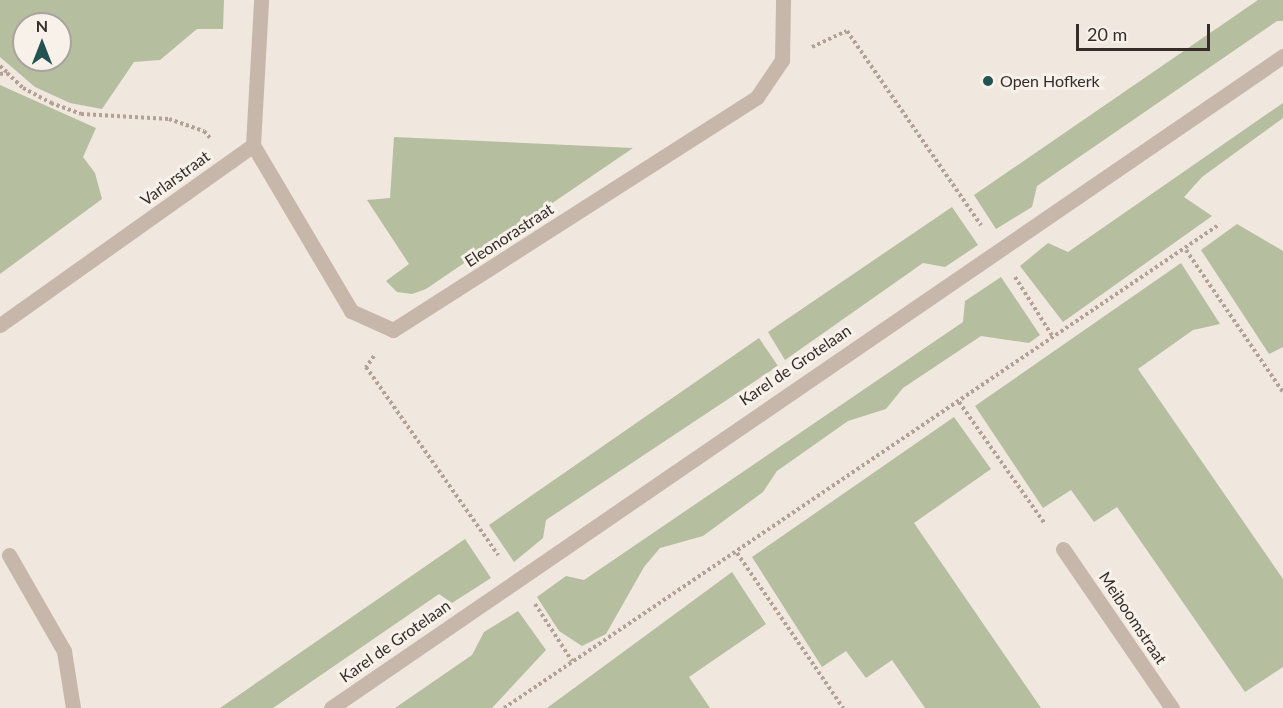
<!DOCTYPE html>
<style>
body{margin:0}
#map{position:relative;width:1283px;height:708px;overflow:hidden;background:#f0e7de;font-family:Lato,sans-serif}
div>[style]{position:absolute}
.green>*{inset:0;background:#b5be9f}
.path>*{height:4px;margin-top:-2px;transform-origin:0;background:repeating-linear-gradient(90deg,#b3a195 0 3px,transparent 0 6px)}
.lane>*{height:15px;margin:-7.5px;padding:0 7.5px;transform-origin:7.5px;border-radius:7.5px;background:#c7b7ab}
.street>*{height:15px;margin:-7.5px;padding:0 7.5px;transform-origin:7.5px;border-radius:7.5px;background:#c7b7ab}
.dots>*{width:16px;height:16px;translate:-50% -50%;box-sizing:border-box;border:3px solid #f8f1ea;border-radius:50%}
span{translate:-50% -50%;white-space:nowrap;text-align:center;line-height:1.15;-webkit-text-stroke:6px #f8f1ea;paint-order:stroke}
.poi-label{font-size:16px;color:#362d29}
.left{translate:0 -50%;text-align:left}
.street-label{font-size:16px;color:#362d29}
.north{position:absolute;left:12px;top:12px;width:60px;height:60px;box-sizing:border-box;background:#f8f1ea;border:2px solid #aaa39d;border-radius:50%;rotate:0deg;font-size:16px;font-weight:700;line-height:24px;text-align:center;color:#362d29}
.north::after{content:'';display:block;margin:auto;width:21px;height:27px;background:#235253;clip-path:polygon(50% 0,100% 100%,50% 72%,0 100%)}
.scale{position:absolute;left:1076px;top:24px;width:134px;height:27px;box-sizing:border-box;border:3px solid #362d29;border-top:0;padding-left:8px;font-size:18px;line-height:21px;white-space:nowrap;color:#362d29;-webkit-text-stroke:4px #f8f1ea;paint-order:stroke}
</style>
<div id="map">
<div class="green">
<i style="clip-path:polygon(evenodd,0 0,224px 0,223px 29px,197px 29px,160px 60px,134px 62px,102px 109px,70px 103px,35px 87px,0 57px,0 0,24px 24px,60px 24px,60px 60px,24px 60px,24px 24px)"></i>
<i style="clip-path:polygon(1258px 0,1283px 0,1283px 21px,1277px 21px,1037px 186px,1032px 207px,996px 229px,974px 195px)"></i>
<i style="clip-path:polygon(0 85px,96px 128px,83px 157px,95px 173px,102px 199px,0 274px)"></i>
<i style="clip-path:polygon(1283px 103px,1283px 118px,1202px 177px,1184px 197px,1212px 216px,1063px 322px,1020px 266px,1048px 243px,1068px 252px)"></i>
<i style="clip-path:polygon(394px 137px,633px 148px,426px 289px,412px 294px,397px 292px,386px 281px,409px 264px,367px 200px,390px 198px)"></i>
<i style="clip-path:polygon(952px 207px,978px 245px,945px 267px,923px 263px,785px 360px,768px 332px)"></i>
<i style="clip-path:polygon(1237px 224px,1283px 251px,1283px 347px,1269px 354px,1201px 250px)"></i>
<i style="clip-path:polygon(1181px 263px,1220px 324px,1193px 330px,1138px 369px,1283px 579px,1283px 667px,1245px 692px,1117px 507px,1094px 522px,1071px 490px,1043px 508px,975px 406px)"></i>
<i style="clip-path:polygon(1001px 277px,1040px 335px,1029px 343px,981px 336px,903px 388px,886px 409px,848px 421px,777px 471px,763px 492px,703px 536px,660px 548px,644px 567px,606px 634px,582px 646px,559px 631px,537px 597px,566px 576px,584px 580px,963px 322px,965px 301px)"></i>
<i style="clip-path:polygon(759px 338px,778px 366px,546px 520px,543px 538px,514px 562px,489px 525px)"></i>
<i style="clip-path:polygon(954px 417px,991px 469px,914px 523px,1041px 708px,925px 708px,892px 660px,866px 678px,846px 651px,822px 667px,752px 557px)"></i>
<i style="clip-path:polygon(465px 539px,491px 578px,452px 603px,439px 594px,273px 708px,220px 708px)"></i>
<i style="clip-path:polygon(732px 572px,766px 624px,689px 677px,710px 708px,547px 708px)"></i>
<i style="clip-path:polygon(518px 611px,546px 650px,492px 708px,395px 708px,472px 655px,484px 632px)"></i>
</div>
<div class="path">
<i style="left:812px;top:47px;width:38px;rotate:-25deg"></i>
<i style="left:847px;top:31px;width:236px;rotate:55.4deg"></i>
<i style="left:0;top:66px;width:9px;rotate:41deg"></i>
<i style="left:0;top:74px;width:7px;rotate:-8deg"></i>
<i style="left:7px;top:73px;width:22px;rotate:43deg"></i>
<i style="left:23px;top:88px;width:32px;rotate:28deg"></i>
<i style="left:51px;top:103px;width:32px;rotate:20deg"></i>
<i style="left:81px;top:114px;width:88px;rotate:3.3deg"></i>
<i style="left:169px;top:119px;width:37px;rotate:19deg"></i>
<i style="left:204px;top:131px;width:9px;rotate:49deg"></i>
<i style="left:1186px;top:250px;width:172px;rotate:55.7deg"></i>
<i style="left:1015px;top:277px;width:71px;rotate:57.7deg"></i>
<i style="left:374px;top:356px;width:14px;rotate:126deg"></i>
<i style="left:366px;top:367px;width:230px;rotate:54.9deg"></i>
<i style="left:959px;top:402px;width:149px;rotate:54.8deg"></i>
<i style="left:737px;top:553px;width:188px;rotate:55.6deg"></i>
<i style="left:535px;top:604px;width:68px;rotate:57deg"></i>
<i style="left:504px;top:708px;width:864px;rotate:-34.06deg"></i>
</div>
<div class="lane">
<i style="left:9px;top:555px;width:111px;rotate:60.2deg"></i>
<i style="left:64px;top:651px;width:58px;rotate:81deg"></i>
</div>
<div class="street">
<i style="left:253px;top:145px;width:193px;rotate:59.4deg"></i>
<i style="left:351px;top:311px;width:46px;rotate:24.3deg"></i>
<i style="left:393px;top:330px;width:432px;rotate:-32.6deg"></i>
<i style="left:757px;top:97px;width:45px;rotate:-56deg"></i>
<i style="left:782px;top:60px;width:60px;rotate:-89deg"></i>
<i style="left:253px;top:145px;width:145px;rotate:-86.8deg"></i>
<i style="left:0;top:325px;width:310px;rotate:-35.4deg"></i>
<i style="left:1063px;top:549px;width:193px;rotate:55.6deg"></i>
<i style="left:331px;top:708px;width:1154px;rotate:-34.41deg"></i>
</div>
<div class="dots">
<i style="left:988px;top:81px;background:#235253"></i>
</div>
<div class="poi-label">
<span class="left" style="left:1000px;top:81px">Open Hofkerk</span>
</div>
<div class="street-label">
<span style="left:175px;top:178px;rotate:-36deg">Varlarstraat</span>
<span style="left:509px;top:235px;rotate:-33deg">Eleonorastraat</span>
<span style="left:795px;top:365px;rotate:-34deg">Karel de Grotelaan</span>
<span style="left:1133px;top:618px;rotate:56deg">Meiboomstraat</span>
<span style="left:395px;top:641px;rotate:-35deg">Karel de Grotelaan</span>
</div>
<div class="north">N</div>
<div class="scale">20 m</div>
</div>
